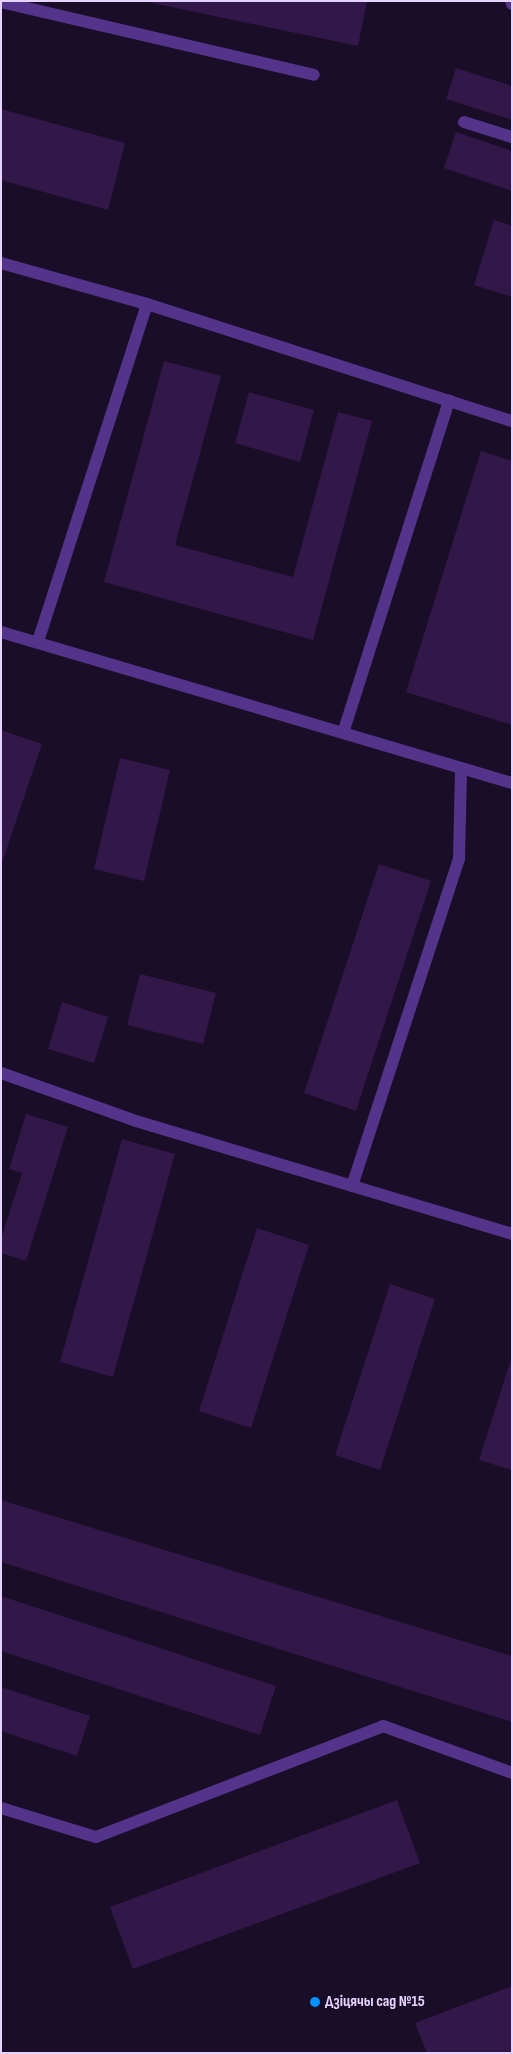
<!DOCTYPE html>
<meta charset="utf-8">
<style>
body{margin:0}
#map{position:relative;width:513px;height:2054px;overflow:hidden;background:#1a0d27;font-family:"Sofia Sans Condensed",sans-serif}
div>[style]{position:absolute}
.building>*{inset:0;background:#321749}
.service>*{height:12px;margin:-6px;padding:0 6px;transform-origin:6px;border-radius:6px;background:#53348a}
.dots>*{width:14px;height:14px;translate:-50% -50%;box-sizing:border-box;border:2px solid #1a0d27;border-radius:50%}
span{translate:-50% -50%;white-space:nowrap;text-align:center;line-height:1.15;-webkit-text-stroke:5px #1a0d27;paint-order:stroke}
.poi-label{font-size:16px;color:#e6d3ff;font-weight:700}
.left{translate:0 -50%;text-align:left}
.frame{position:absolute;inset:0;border:2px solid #e6d3ff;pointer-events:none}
</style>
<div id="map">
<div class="building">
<i style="clip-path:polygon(143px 1px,367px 1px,358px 46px)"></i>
<i style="clip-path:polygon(456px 68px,512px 86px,512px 120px,446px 99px)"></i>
<i style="clip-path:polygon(1px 109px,125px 143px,108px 210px,1px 180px)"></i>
<i style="clip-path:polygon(456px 132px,512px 151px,512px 191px,444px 168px)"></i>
<i style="clip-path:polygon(494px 220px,512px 226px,512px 297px,474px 285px)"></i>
<i style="clip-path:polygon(164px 361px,221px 376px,175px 545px,293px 577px,338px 412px,372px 421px,313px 640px,104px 582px)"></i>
<i style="clip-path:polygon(249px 392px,314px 410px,300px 462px,235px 443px)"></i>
<i style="clip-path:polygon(481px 451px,512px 461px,512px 725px,406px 692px)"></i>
<i style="clip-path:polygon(1px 730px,42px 744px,2px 863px,1px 863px)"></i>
<i style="clip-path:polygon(120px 758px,170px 770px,144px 881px,94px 869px)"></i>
<i style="clip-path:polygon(379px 864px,431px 881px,356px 1111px,304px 1093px)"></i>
<i style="clip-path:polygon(140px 974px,216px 993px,203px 1044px,127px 1025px)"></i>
<i style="clip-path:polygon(62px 1002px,108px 1017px,94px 1063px,48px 1049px)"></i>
<i style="clip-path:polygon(26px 1114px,68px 1127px,26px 1261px,1px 1253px,1px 1239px,22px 1173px,9px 1169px)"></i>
<i style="clip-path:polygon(122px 1139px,175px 1154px,113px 1377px,60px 1362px)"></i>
<i style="clip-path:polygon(257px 1228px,309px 1245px,251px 1428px,199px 1411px)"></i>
<i style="clip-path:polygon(390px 1284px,435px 1299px,380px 1470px,335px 1455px)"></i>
<i style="clip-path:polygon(511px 1359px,512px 1359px,512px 1470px,479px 1460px)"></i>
<i style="clip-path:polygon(1px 1500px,512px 1656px,512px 1722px,1px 1562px)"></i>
<i style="clip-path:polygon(1px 1596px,276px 1686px,260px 1735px,1px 1651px)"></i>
<i style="clip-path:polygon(1px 1687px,90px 1716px,77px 1756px,1px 1731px)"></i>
<i style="clip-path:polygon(397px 1800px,420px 1863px,133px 1969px,110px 1907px)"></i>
<i style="clip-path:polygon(512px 1986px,512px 2053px,427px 2053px,415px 2023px)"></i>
</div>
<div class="service">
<i style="left:511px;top:1px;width:3px;rotate:72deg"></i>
<i style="left:1px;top:2px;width:321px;rotate:13.1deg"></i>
<i style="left:464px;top:122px;width:50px;rotate:17.4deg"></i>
<i style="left:1px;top:263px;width:152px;rotate:15.7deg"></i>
<i style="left:147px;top:304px;width:355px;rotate:107.9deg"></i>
<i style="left:147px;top:304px;width:383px;rotate:17.8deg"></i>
<i style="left:1px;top:632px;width:533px;rotate:16.46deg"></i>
<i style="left:343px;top:733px;width:349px;rotate:-72.3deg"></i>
<i style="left:1px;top:1073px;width:143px;rotate:19.6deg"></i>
<i style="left:136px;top:1121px;width:393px;rotate:16.7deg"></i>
<i style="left:352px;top:1186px;width:345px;rotate:-71.9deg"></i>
<i style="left:459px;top:858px;width:90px;rotate:-88.7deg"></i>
<i style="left:1px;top:1808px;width:99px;rotate:17deg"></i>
<i style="left:96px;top:1837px;width:308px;rotate:-21.1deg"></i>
<i style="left:383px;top:1726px;width:137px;rotate:20deg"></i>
</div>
<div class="dots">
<i style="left:315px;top:2002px;background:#0091fe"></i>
</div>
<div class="poi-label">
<span class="left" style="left:325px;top:2002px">Дзіцячы сад №15</span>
</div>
<div class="frame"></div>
</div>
